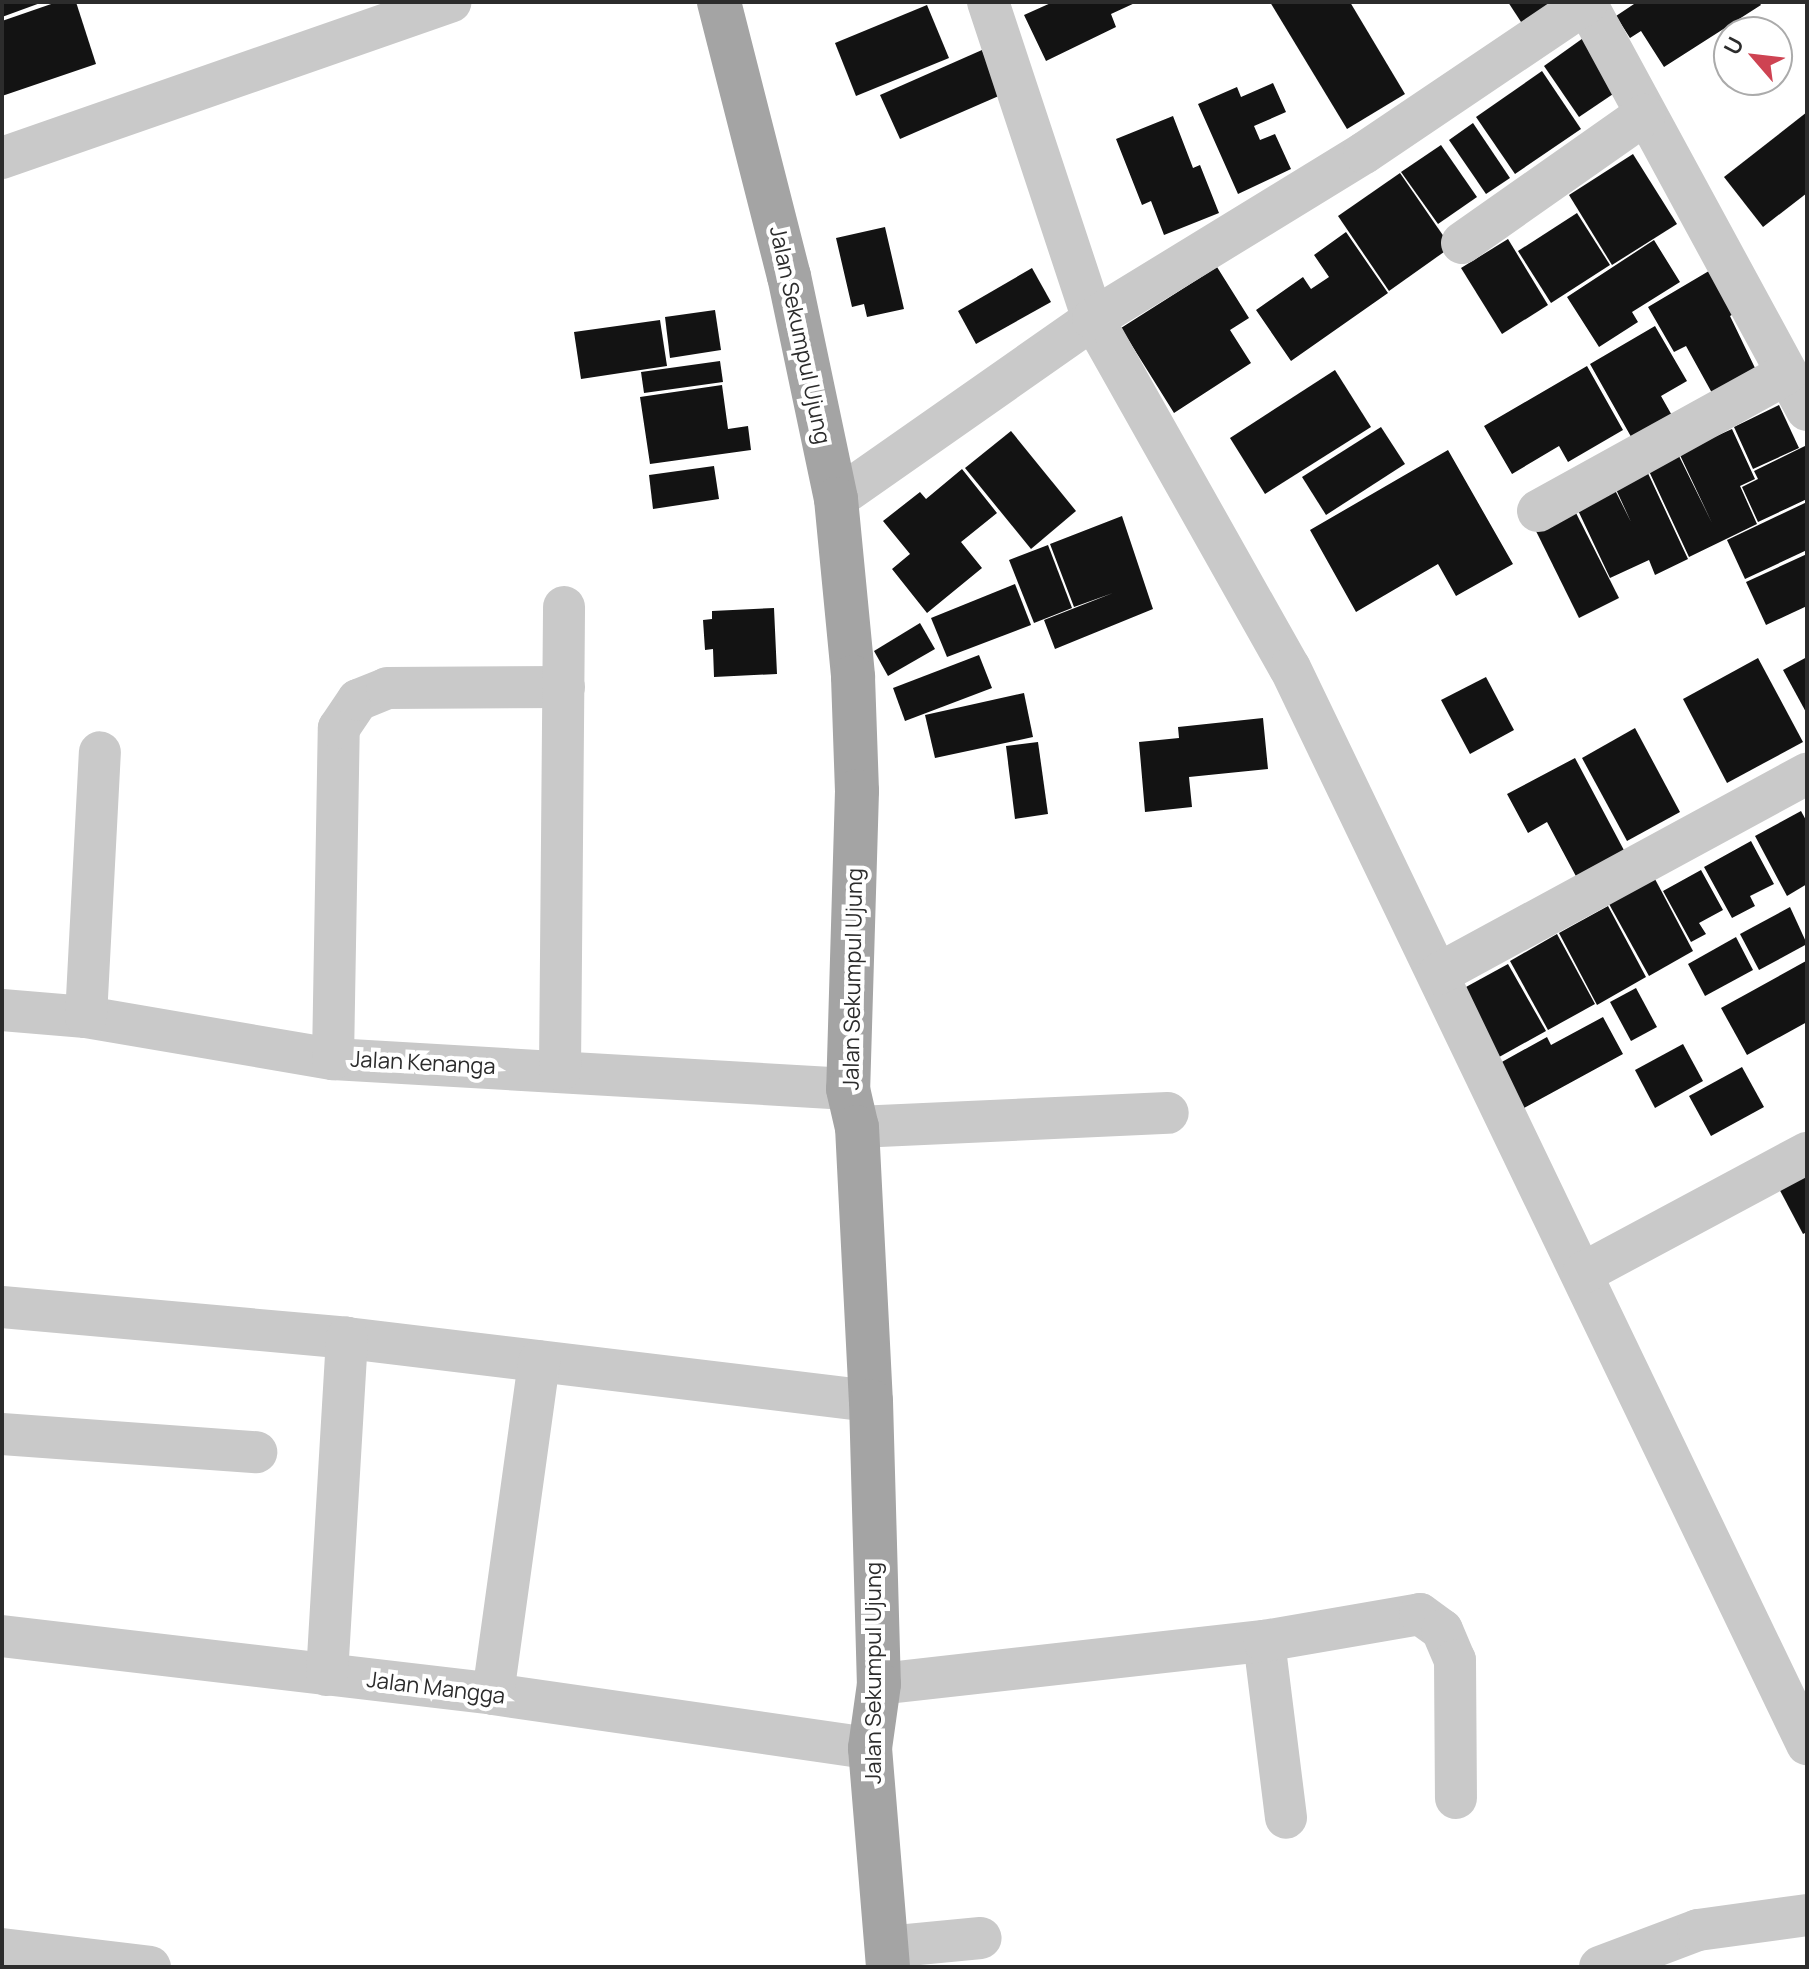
<!DOCTYPE html>
<style>
body{margin:0}
#map{position:relative;width:1809px;height:1969px;overflow:hidden;background:#fff;font-family:Manrope,sans-serif}
div>[style]{position:absolute}
.building>*{inset:0;background:#131313}
.minor>*{height:42px;margin:-21px;padding:0 21px;transform-origin:21px;border-radius:21px;background:#c9c9c9}
.major>*{height:44px;margin:-22px;padding:0 22px;transform-origin:22px;border-radius:22px;background:#a4a4a4}
span{translate:-50% -50%;white-space:nowrap;text-align:center;line-height:1.15;-webkit-text-stroke:8px #fff;paint-order:stroke}
.street-label{font-size:22px;color:#2c2c2c}
.frame{position:absolute;inset:0;border:4px solid #2c2c2c;pointer-events:none}
.north{position:absolute;left:1713px;top:16px;width:80px;height:80px;box-sizing:border-box;background:#fff;border:2px solid #ababab;border-radius:50%;rotate:298deg;font-size:22px;font-weight:700;line-height:32px;text-align:center;color:#2c2c2c}
.north::after{content:'';display:block;margin:auto;width:28px;height:36px;background:#ce4352;clip-path:polygon(50% 0,100% 100%,50% 72%,0 100%)}
</style>
<div id="map">
<div class="building">
<i style="clip-path:polygon(2px 2px,43px 2px,2px 17px)"></i>
<i style="clip-path:polygon(57px 2px,76px 2px,96px 64px,2px 96px,2px 21px)"></i>
<i style="clip-path:polygon(1053px 2px,1137px 2px,1111px 14px,1116px 27px,1046px 61px,1024px 15px)"></i>
<i style="clip-path:polygon(1270px 2px,1350px 2px,1405px 94px,1347px 129px)"></i>
<i style="clip-path:polygon(1508px 2px,1558px 2px,1523px 25px)"></i>
<i style="clip-path:polygon(1637px 2px,1759px 2px,1761px 5px,1664px 67px,1641px 31px,1630px 38px,1616px 16px)"></i>
<i style="clip-path:polygon(927px 5px,949px 58px,856px 96px,835px 43px)"></i>
<i style="clip-path:polygon(1586px 36px,1622px 88px,1579px 117px,1544px 66px)"></i>
<i style="clip-path:polygon(982px 50px,1001px 95px,900px 139px,880px 95px)"></i>
<i style="clip-path:polygon(1542px 71px,1581px 129px,1515px 174px,1476px 117px)"></i>
<i style="clip-path:polygon(1273px 83px,1286px 112px,1254px 126px,1260px 140px,1275px 134px,1291px 169px,1238px 194px,1198px 104px,1237px 87px,1241px 97px)"></i>
<i style="clip-path:polygon(1807px 112px,1807px 193px,1763px 227px,1724px 177px)"></i>
<i style="clip-path:polygon(1173px 116px,1193px 168px,1200px 165px,1219px 213px,1164px 235px,1151px 201px,1142px 205px,1116px 139px)"></i>
<i style="clip-path:polygon(1473px 123px,1510px 178px,1486px 194px,1449px 140px)"></i>
<i style="clip-path:polygon(1441px 145px,1477px 197px,1438px 224px,1401px 172px)"></i>
<i style="clip-path:polygon(1633px 154px,1677px 224px,1612px 265px,1569px 195px)"></i>
<i style="clip-path:polygon(1400px 173px,1451px 247px,1389px 291px,1338px 216px)"></i>
<i style="clip-path:polygon(1577px 213px,1610px 265px,1551px 303px,1518px 251px)"></i>
<i style="clip-path:polygon(885px 227px,904px 309px,867px 317px,864px 304px,852px 307px,836px 238px)"></i>
<i style="clip-path:polygon(1346px 232px,1388px 293px,1291px 361px,1256px 310px,1303px 277px,1311px 289px,1329px 277px,1314px 255px)"></i>
<i style="clip-path:polygon(1508px 239px,1548px 305px,1502px 334px,1461px 268px)"></i>
<i style="clip-path:polygon(1654px 240px,1680px 282px,1632px 312px,1638px 322px,1599px 347px,1567px 297px)"></i>
<i style="clip-path:polygon(1719px 265px,1744px 308px,1730px 316px,1755px 368px,1712px 393px,1686px 346px,1674px 352px,1648px 307px)"></i>
<i style="clip-path:polygon(1217px 267px,1249px 318px,1230px 330px,1251px 363px,1174px 413px,1121px 328px)"></i>
<i style="clip-path:polygon(1032px 268px,1051px 302px,976px 344px,958px 311px)"></i>
<i style="clip-path:polygon(715px 310px,721px 350px,670px 358px,665px 317px)"></i>
<i style="clip-path:polygon(660px 320px,667px 366px,581px 379px,574px 332px)"></i>
<i style="clip-path:polygon(1655px 326px,1687px 381px,1661px 396px,1674px 419px,1634px 442px,1590px 364px)"></i>
<i style="clip-path:polygon(720px 361px,723px 382px,644px 393px,641px 372px)"></i>
<i style="clip-path:polygon(1587px 366px,1623px 430px,1568px 462px,1559px 446px,1512px 474px,1484px 426px)"></i>
<i style="clip-path:polygon(1335px 370px,1371px 427px,1265px 494px,1230px 438px)"></i>
<i style="clip-path:polygon(722px 385px,728px 429px,748px 426px,751px 450px,650px 464px,640px 397px)"></i>
<i style="clip-path:polygon(1779px 405px,1799px 448px,1753px 469px,1734px 427px)"></i>
<i style="clip-path:polygon(1381px 427px,1405px 464px,1326px 515px,1302px 477px)"></i>
<i style="clip-path:polygon(1732px 429px,1755px 479px,1740px 486px,1757px 524px,1689px 557px,1648px 469px,1678px 454px,1712px 523px,1679px 453px)"></i>
<i style="clip-path:polygon(1011px 431px,1076px 511px,1031px 549px,965px 468px)"></i>
<i style="clip-path:polygon(1807px 445px,1807px 499px,1758px 522px,1742px 487px,1758px 479px,1754px 471px)"></i>
<i style="clip-path:polygon(1448px 450px,1513px 564px,1456px 596px,1438px 564px,1356px 612px,1310px 530px)"></i>
<i style="clip-path:polygon(714px 466px,719px 499px,653px 509px,649px 475px)"></i>
<i style="clip-path:polygon(962px 469px,997px 513px,961px 542px,982px 568px,927px 613px,892px 569px,910px 554px,883px 521px,920px 492px,926px 499px)"></i>
<i style="clip-path:polygon(1646px 469px,1688px 559px,1655px 575px,1649px 560px,1610px 578px,1575px 504px,1613px 486px,1631px 522px,1614px 485px)"></i>
<i style="clip-path:polygon(1807px 502px,1807px 550px,1745px 579px,1727px 540px)"></i>
<i style="clip-path:polygon(1572px 505px,1619px 598px,1579px 618px,1533px 525px)"></i>
<i style="clip-path:polygon(1122px 516px,1153px 609px,1055px 649px,1044px 620px,1113px 593px,1074px 607px,1050px 544px)"></i>
<i style="clip-path:polygon(1048px 545px,1072px 608px,1034px 623px,1009px 560px)"></i>
<i style="clip-path:polygon(1807px 554px,1807px 606px,1766px 625px,1746px 582px)"></i>
<i style="clip-path:polygon(1015px 584px,1031px 625px,947px 657px,931px 618px)"></i>
<i style="clip-path:polygon(774px 608px,777px 674px,714px 677px,713px 649px,705px 650px,703px 620px,712px 619px,712px 611px)"></i>
<i style="clip-path:polygon(920px 623px,935px 649px,888px 676px,874px 651px)"></i>
<i style="clip-path:polygon(979px 655px,992px 688px,905px 721px,893px 688px)"></i>
<i style="clip-path:polygon(1807px 657px,1807px 714px,1783px 670px)"></i>
<i style="clip-path:polygon(1758px 658px,1803px 742px,1727px 783px,1683px 699px)"></i>
<i style="clip-path:polygon(1486px 677px,1514px 730px,1470px 754px,1441px 700px)"></i>
<i style="clip-path:polygon(1024px 693px,1033px 737px,935px 758px,925px 715px)"></i>
<i style="clip-path:polygon(1263px 718px,1268px 769px,1189px 777px,1192px 807px,1145px 812px,1139px 742px,1179px 738px,1178px 727px)"></i>
<i style="clip-path:polygon(1635px 728px,1680px 812px,1627px 841px,1582px 758px)"></i>
<i style="clip-path:polygon(1038px 742px,1048px 814px,1015px 819px,1006px 746px)"></i>
<i style="clip-path:polygon(1575px 758px,1626px 854px,1578px 880px,1547px 822px,1528px 833px,1507px 794px)"></i>
<i style="clip-path:polygon(1801px 811px,1807px 822px,1807px 884px,1787px 896px,1755px 836px)"></i>
<i style="clip-path:polygon(1751px 841px,1774px 884px,1750px 896px,1755px 906px,1732px 918px,1704px 867px)"></i>
<i style="clip-path:polygon(1701px 870px,1723px 910px,1699px 923px,1706px 934px,1691px 942px,1663px 891px)"></i>
<i style="clip-path:polygon(1655px 879px,1693px 951px,1649px 976px,1609px 904px)"></i>
<i style="clip-path:polygon(1608px 906px,1646px 977px,1597px 1005px,1559px 933px)"></i>
<i style="clip-path:polygon(1790px 907px,1807px 944px,1759px 970px,1740px 934px)"></i>
<i style="clip-path:polygon(1557px 934px,1595px 1004px,1548px 1030px,1510px 961px)"></i>
<i style="clip-path:polygon(1736px 937px,1753px 970px,1705px 996px,1688px 964px)"></i>
<i style="clip-path:polygon(1806px 961px,1807px 1022px,1747px 1055px,1721px 1008px)"></i>
<i style="clip-path:polygon(1508px 964px,1546px 1031px,1492px 1061px,1455px 993px)"></i>
<i style="clip-path:polygon(1636px 988px,1657px 1027px,1631px 1041px,1610px 1002px)"></i>
<i style="clip-path:polygon(1603px 1017px,1623px 1054px,1524px 1108px,1500px 1063px,1547px 1037px,1551px 1045px)"></i>
<i style="clip-path:polygon(1683px 1044px,1703px 1081px,1655px 1108px,1635px 1070px)"></i>
<i style="clip-path:polygon(1742px 1067px,1764px 1107px,1711px 1136px,1689px 1096px)"></i>
<i style="clip-path:polygon(1807px 1164px,1807px 1232px,1803px 1234px,1775px 1181px)"></i>
</div>
<div class="minor">
<i style="left:988px;top:2px;width:334px;rotate:71.7deg"></i>
<i style="left:1093px;top:319px;width:401px;rotate:60.6deg"></i>
<i style="left:1290px;top:668px;width:1194px;rotate:64.34deg"></i>
<i style="left:1586px;top:3px;width:463px;rotate:61.5deg"></i>
<i style="left:2px;top:158px;width:475px;rotate:-19.2deg"></i>
<i style="left:1462px;top:243px;width:223px;rotate:-35.1deg"></i>
<i style="left:836px;top:499px;width:314px;rotate:-35deg"></i>
<i style="left:1093px;top:319px;width:318px;rotate:-31.5deg"></i>
<i style="left:1364px;top:153px;width:270px;rotate:-34deg"></i>
<i style="left:1538px;top:511px;width:283px;rotate:-28.9deg"></i>
<i style="left:1438px;top:974px;width:420px;rotate:-28.5deg"></i>
<i style="left:2px;top:1010px;width:84px;rotate:4.8deg"></i>
<i style="left:86px;top:1017px;width:251px;rotate:9.7deg"></i>
<i style="left:333px;top:1059px;width:516px;rotate:3.33deg"></i>
<i style="left:86px;top:1017px;width:265px;rotate:-87deg"></i>
<i style="left:333px;top:1059px;width:331px;rotate:-89deg"></i>
<i style="left:339px;top:728px;width:34px;rotate:-56deg"></i>
<i style="left:358px;top:700px;width:31px;rotate:-22deg"></i>
<i style="left:387px;top:688px;width:177px;rotate:-0.3deg"></i>
<i style="left:560px;top:1070px;width:463px;rotate:-89.5deg"></i>
<i style="left:857px;top:1127px;width:311px;rotate:-2.6deg"></i>
<i style="left:1583px;top:1273px;width:254px;rotate:-28.2deg"></i>
<i style="left:2px;top:1307px;width:346px;rotate:5.1deg"></i>
<i style="left:347px;top:1338px;width:528px;rotate:6.86deg"></i>
<i style="left:2px;top:1434px;width:255px;rotate:4.1deg"></i>
<i style="left:2px;top:1636px;width:494px;rotate:6.7deg"></i>
<i style="left:493px;top:1694px;width:381px;rotate:8.2deg"></i>
<i style="left:1264px;top:1641px;width:178px;rotate:82.9deg"></i>
<i style="left:327px;top:1675px;width:338px;rotate:-86.6deg"></i>
<i style="left:879px;top:1684px;width:387px;rotate:-6.4deg"></i>
<i style="left:1264px;top:1641px;width:158px;rotate:-9.8deg"></i>
<i style="left:1420px;top:1614px;width:27px;rotate:36deg"></i>
<i style="left:1442px;top:1630px;width:33px;rotate:67deg"></i>
<i style="left:1455px;top:1660px;width:138px;rotate:89.6deg"></i>
<i style="left:493px;top:1694px;width:336px;rotate:-82.1deg"></i>
<i style="left:887px;top:1947px;width:94px;rotate:-5.5deg"></i>
<i style="left:2px;top:1949px;width:149px;rotate:6.9deg"></i>
<i style="left:1600px;top:1967px;width:105px;rotate:-20.7deg"></i>
<i style="left:1698px;top:1930px;width:110px;rotate:-7.8deg"></i>
</div>
<div class="major">
<i style="left:719px;top:2px;width:283px;rotate:75.7deg"></i>
<i style="left:789px;top:276px;width:228px;rotate:78.1deg"></i>
<i style="left:836px;top:499px;width:179px;rotate:84.5deg"></i>
<i style="left:853px;top:677px;width:114px;rotate:88deg"></i>
<i style="left:857px;top:791px;width:298px;rotate:91.7deg"></i>
<i style="left:848px;top:1089px;width:39px;rotate:77deg"></i>
<i style="left:857px;top:1127px;width:274px;rotate:87.1deg"></i>
<i style="left:871px;top:1401px;width:283px;rotate:88.4deg"></i>
<i style="left:879px;top:1684px;width:65px;rotate:98deg"></i>
<i style="left:870px;top:1748px;width:220px;rotate:85.3deg"></i>
</div>
<div class="street-label">
<span style="left:800px;top:335px;rotate:78deg">Jalan Sekumpul Ujung</span>
<span style="left:853px;top:979px;rotate:-89deg">Jalan Sekumpul Ujung</span>
<span style="left:423px;top:1063px;rotate:3deg">Jalan Kenanga</span>
<span style="left:874px;top:1673px;rotate:-90deg">Jalan Sekumpul Ujung</span>
<span style="left:436px;top:1688px;rotate:7deg">Jalan Mangga</span>
</div>
<div class="frame"></div>
<div class="north">U</div>
</div>
